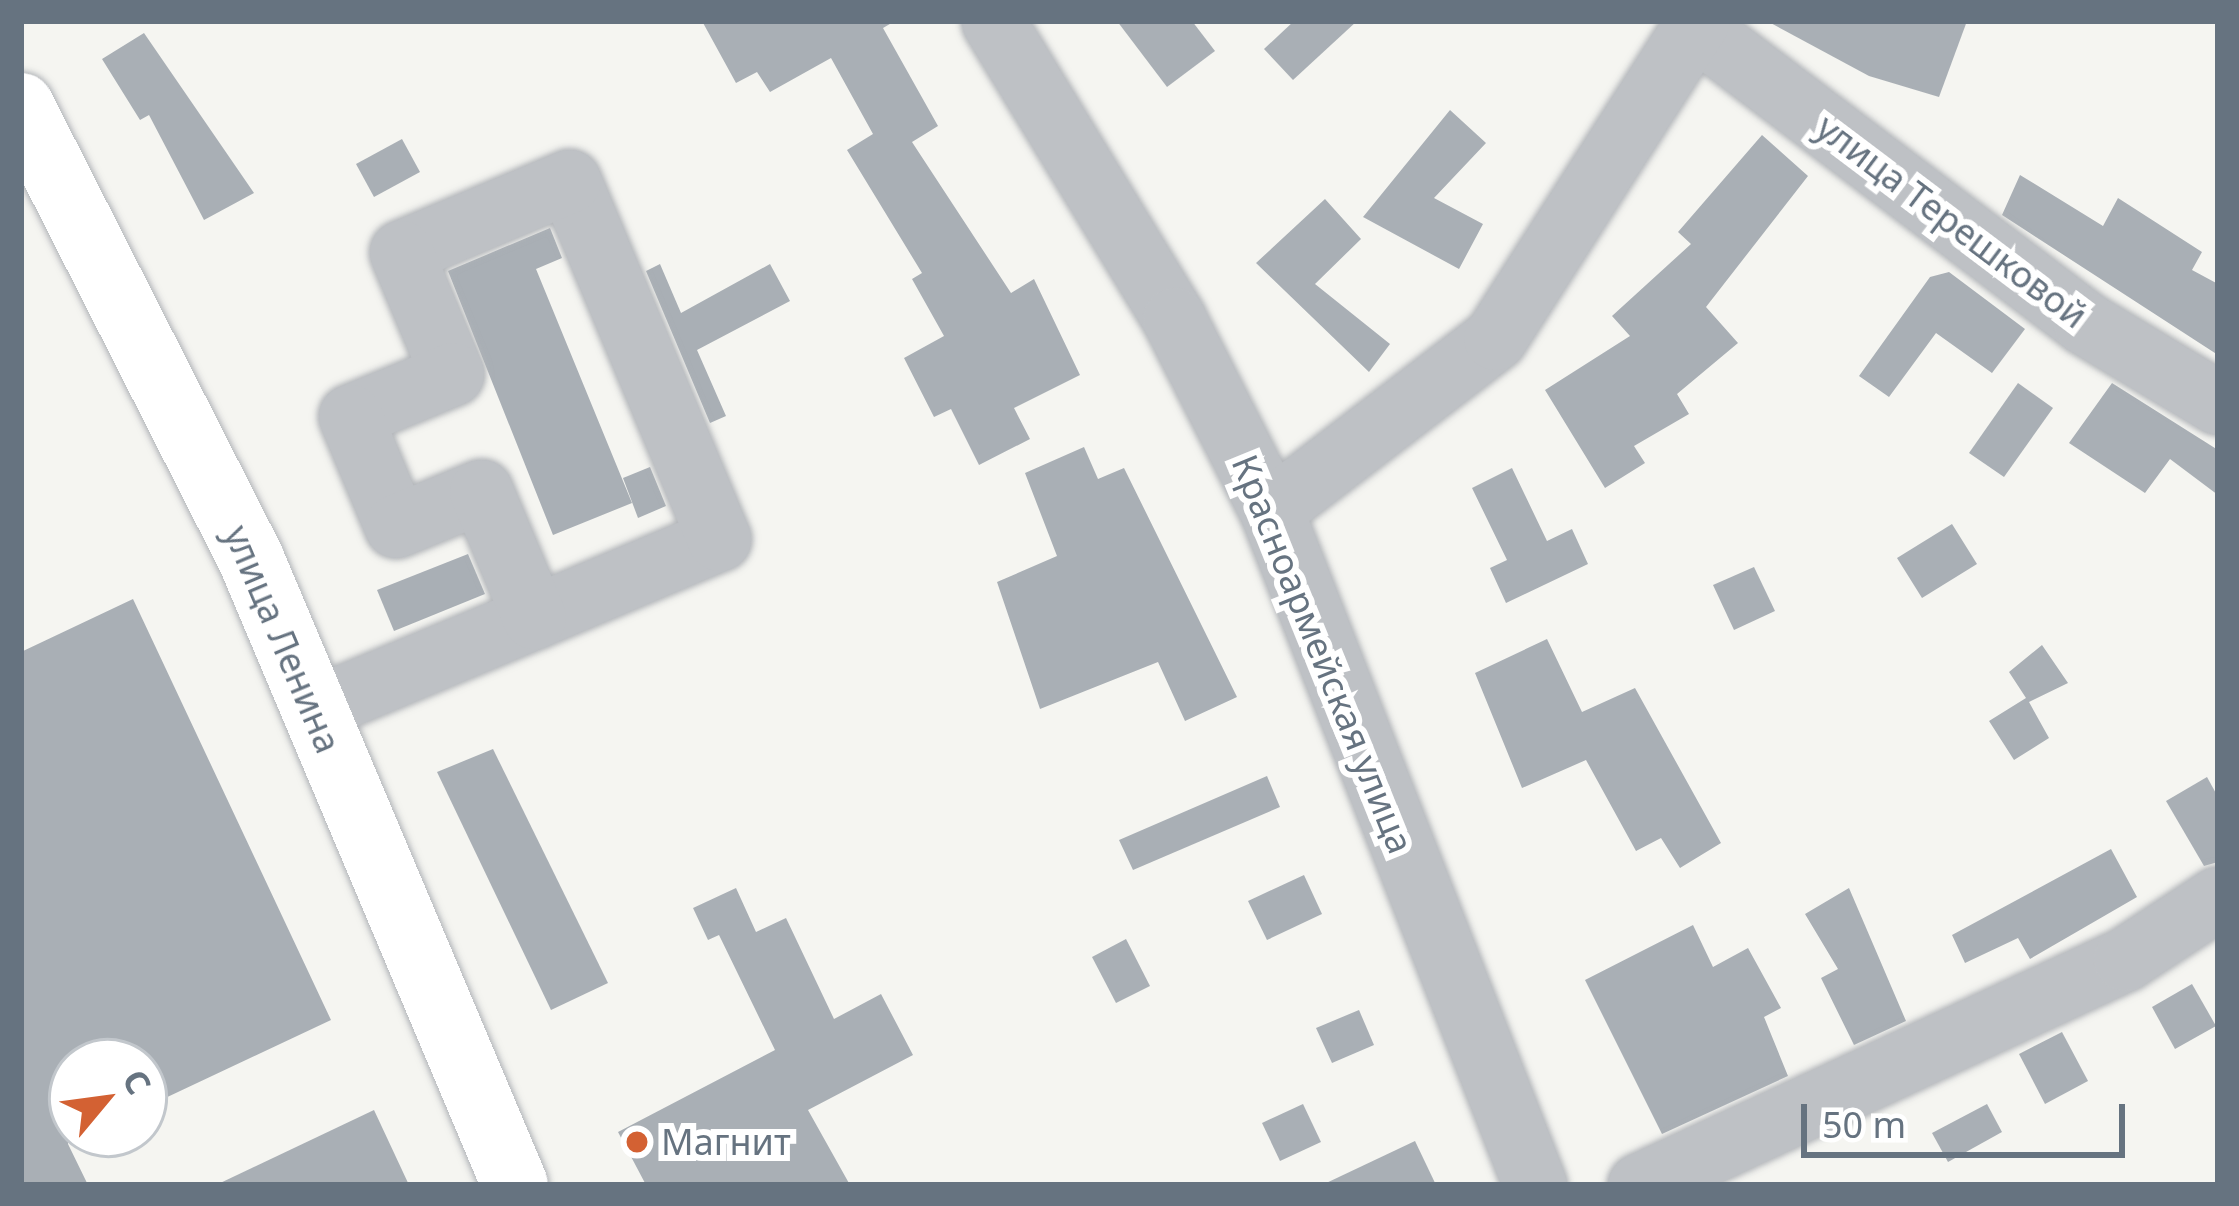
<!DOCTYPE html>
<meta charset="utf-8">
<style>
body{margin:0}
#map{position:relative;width:2239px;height:1206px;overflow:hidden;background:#f5f5f1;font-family:"Noto Sans",sans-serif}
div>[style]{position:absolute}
.building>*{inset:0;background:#a9afb5}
.roads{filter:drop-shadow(0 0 3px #b2b5b9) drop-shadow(0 0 3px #b2b5b9)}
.minor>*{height:63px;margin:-31.5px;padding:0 31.5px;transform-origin:31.5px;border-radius:31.5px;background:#bec1c5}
.major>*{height:66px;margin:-33px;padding:0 33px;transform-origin:33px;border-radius:33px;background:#fff}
.dots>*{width:33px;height:33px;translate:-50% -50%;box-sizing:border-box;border:6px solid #fff;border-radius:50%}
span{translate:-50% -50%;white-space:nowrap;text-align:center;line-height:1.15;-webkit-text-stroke:12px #fff;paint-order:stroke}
.street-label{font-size:36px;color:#667380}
.poi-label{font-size:36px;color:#667380}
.left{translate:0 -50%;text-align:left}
.frame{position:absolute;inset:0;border:24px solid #667380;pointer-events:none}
.north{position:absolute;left:48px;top:1038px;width:120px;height:120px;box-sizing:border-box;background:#fff;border:3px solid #c2c7cc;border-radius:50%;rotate:61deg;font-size:33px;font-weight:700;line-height:48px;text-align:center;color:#667380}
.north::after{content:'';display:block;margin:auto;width:42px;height:54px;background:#d36133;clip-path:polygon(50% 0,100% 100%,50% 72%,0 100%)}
.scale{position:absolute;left:1801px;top:1104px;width:324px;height:54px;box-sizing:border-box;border:6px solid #667380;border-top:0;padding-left:15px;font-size:36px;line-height:42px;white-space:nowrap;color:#667380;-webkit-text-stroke:9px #fff;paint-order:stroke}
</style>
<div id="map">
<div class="building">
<i style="clip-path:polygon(702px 21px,895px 21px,883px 28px,938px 126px,912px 142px,1011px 293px,1034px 279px,1080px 375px,1014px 408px,1030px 439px,979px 465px,951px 409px,934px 417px,904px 358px,944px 336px,912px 279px,922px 273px,847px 150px,873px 134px,831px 58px,770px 92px,757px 72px,736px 83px)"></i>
<i style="clip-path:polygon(1117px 21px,1192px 21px,1215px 51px,1167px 87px)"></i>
<i style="clip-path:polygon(1294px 21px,1357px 21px,1293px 80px,1264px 49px)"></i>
<i style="clip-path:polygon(1767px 21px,1967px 21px,1939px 97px,1869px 76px)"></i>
<i style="clip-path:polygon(144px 33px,254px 193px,204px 220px,149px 115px,140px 120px,102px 59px)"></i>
<i style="clip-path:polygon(1450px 110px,1486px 143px,1434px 198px,1483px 224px,1459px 269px,1363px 217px)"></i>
<i style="clip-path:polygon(1762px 135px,1808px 176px,1706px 307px,1738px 343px,1677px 394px,1689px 414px,1634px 446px,1645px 463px,1605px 488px,1545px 390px,1630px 336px,1612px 316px,1691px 244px,1678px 232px)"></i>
<i style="clip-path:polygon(402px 139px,420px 172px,374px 197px,356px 164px)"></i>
<i style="clip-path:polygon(2020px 175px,2103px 226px,2118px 198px,2202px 252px,2192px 270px,2218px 284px,2218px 355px,2002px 215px)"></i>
<i style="clip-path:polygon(1325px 199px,1361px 239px,1315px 284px,1390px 344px,1369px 372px,1256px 263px)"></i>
<i style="clip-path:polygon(550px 228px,562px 258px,536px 269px,632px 503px,553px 535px,448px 271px)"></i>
<i style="clip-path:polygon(660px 264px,681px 313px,770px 264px,790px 301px,697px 350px,726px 416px,710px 423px,646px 271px)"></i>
<i style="clip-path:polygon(1949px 272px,2025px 329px,1992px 373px,1936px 333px,1889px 397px,1859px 376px,1930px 277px)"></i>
<i style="clip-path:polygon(2018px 383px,2053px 408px,2004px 477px,1969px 453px)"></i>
<i style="clip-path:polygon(2112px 383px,2218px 450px,2218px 495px,2170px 459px,2145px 493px,2069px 443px)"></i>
<i style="clip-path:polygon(1084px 447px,1098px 479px,1124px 468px,1237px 697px,1185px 721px,1158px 662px,1040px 709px,997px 582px,1057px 556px,1025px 473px)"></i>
<i style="clip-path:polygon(650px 467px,666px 506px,638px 518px,623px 478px)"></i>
<i style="clip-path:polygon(1512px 468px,1547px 541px,1572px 529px,1588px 564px,1506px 603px,1490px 568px,1507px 560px,1472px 488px)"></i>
<i style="clip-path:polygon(1952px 524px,1977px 564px,1922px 598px,1897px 558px)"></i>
<i style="clip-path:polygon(468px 554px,485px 594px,394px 631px,377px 590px)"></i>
<i style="clip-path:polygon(1754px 567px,1775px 611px,1734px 630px,1713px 585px)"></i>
<i style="clip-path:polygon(133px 599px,331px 1020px,144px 1108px,144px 1062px,72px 1062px,68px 1144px,88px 1185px,21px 1185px,21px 652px)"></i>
<i style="clip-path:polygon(1547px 639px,1582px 712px,1635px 688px,1721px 843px,1680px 868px,1661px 838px,1636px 851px,1586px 760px,1522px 788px,1475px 673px)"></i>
<i style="clip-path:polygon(2042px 645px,2068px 683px,2029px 702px,2049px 738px,2014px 760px,1989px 721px,2026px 698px,2009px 672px)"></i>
<i style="clip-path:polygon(493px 749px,608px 983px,551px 1010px,437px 772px)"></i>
<i style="clip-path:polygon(1267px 776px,1280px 807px,1133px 870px,1119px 840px)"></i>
<i style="clip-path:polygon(2207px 777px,2218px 797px,2218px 862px,2204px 866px,2166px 801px)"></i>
<i style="clip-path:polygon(2111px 849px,2137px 897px,2030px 959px,2018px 938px,1965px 963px,1952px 935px)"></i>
<i style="clip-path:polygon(1304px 875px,1322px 914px,1267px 940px,1248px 901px)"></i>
<i style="clip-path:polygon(736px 888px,756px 932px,786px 918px,834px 1019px,881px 994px,913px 1055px,808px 1110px,850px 1185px,646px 1185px,618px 1132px,775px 1050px,719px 935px,708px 940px,693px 908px)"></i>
<i style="clip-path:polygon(1849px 888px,1906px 1021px,1854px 1045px,1821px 978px,1838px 969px,1805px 914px)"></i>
<i style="clip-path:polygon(1693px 925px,1713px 967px,1748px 948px,1781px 1008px,1764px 1017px,1788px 1076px,1662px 1134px,1585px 980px)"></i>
<i style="clip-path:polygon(1126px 939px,1150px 986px,1116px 1003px,1092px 957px)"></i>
<i style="clip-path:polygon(2192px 984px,2216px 1026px,2175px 1049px,2152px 1007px)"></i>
<i style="clip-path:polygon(1359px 1010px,1374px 1045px,1332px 1063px,1316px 1028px)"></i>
<i style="clip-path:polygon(2062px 1032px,2088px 1081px,2045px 1104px,2019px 1054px)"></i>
<i style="clip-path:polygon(1303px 1104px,1321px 1142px,1280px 1161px,1262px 1123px)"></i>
<i style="clip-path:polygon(1987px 1104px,2002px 1132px,1948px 1162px,1932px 1133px)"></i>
<i style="clip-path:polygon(374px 1110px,409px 1185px,216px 1185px)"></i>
<i style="clip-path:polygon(1415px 1141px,1436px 1185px,1322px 1185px)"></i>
</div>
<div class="roads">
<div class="minor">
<i style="left:993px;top:21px;width:349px;rotate:58.7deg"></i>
<i style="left:1174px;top:319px;width:214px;rotate:63.1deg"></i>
<i style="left:1271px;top:510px;width:725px;rotate:68.64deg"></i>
<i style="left:1694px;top:26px;width:491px;rotate:37.2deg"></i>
<i style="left:2085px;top:323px;width:155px;rotate:31deg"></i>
<i style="left:1271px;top:510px;width:282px;rotate:-37.5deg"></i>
<i style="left:1495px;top:338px;width:376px;rotate:-57.4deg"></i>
<i style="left:314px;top:709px;width:238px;rotate:-22.7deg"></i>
<i style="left:534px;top:617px;width:201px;rotate:-22.9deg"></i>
<i style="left:719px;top:539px;width:388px;rotate:-112.7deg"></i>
<i style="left:569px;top:181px;width:182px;rotate:157.1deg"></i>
<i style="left:401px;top:252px;width:132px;rotate:67.3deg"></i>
<i style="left:452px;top:374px;width:110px;rotate:157.6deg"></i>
<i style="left:350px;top:416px;width:119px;rotate:67.3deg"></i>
<i style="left:396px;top:526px;width:92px;rotate:-22.4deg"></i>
<i style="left:481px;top:491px;width:137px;rotate:67.2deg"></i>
<i style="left:1639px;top:1185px;width:536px;rotate:-24.94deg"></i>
<i style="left:2125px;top:959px;width:111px;rotate:-33.3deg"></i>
</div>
<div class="major">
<i style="left:21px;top:106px;width:508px;rotate:63.08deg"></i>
<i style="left:251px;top:559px;width:679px;rotate:67.13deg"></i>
</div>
</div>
<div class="dots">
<i style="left:637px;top:1142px;background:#d36133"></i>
</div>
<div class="street-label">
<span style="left:1952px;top:221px;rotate:37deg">улица Терешковой</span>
<span style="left:283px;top:639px;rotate:67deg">улица Ленина</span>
<span style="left:1323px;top:654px;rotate:68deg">Красноармейская улица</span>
</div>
<div class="poi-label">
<span class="left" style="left:661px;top:1142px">Магнит</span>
</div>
<div class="frame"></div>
<div class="north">С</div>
<div class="scale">50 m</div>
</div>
